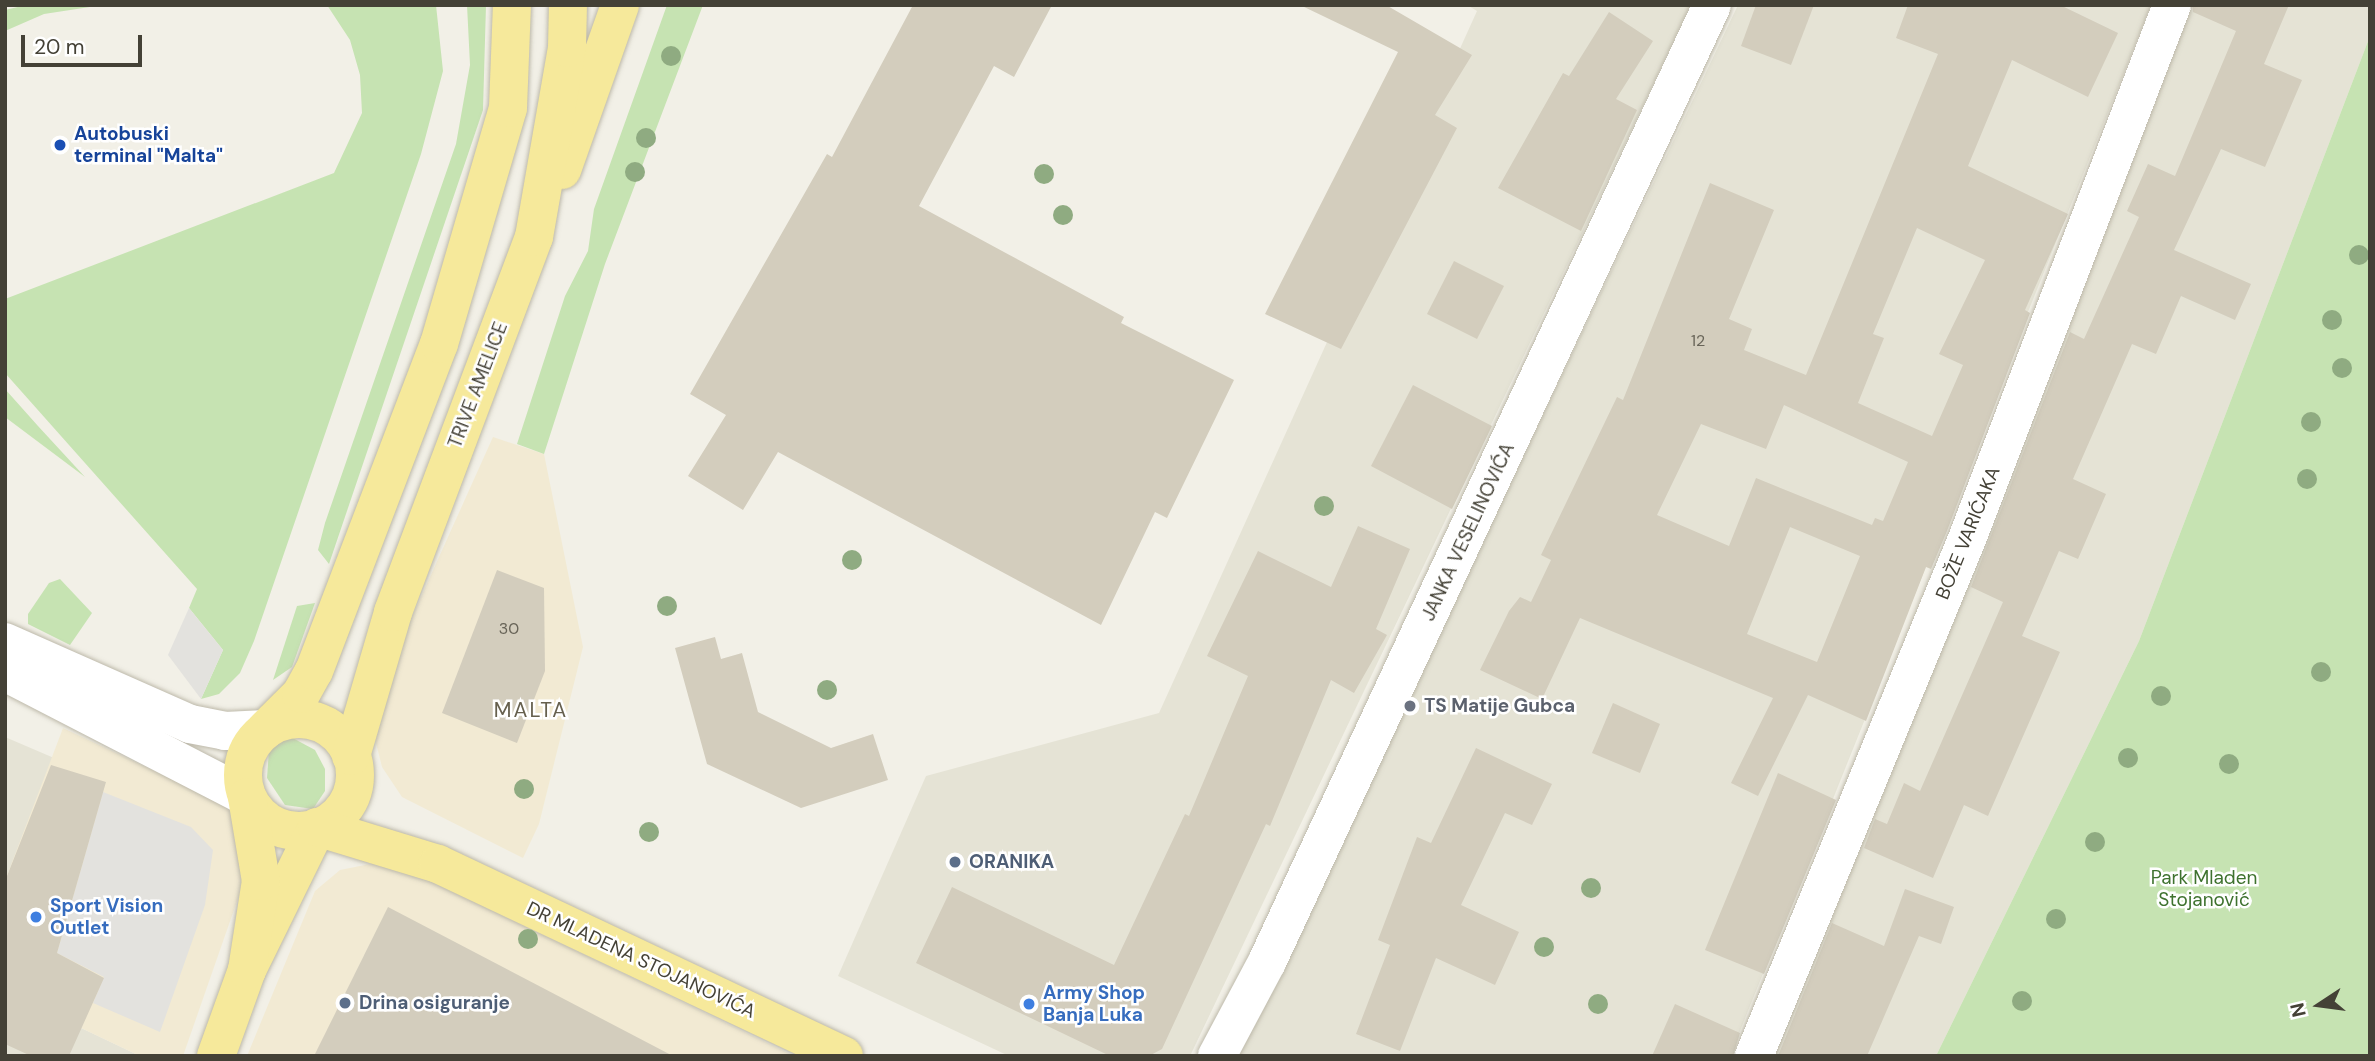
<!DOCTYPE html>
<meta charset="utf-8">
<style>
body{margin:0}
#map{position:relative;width:2375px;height:1061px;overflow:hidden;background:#f2f0e7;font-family:"DM Sans",sans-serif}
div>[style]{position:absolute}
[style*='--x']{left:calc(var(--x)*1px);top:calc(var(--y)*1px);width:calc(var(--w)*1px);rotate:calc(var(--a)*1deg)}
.residential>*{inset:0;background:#e5e3d5}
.commercial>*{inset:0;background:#f2ead3}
.green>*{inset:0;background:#c6e3b2}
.parking>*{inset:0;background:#e3e2de}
.building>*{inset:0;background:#d3cdbd}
.roads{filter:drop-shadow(0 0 2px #bdb9aa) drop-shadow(0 0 2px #bdb9aa)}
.minor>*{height:38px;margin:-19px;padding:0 19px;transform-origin:19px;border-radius:19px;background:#fff}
.major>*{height:38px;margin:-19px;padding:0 19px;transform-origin:19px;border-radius:19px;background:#f6e99b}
.major>.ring{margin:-19px;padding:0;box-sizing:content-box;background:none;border:38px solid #f6e99b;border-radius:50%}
.trees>*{width:20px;height:20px;margin:-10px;border-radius:50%;background:#8fab81}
.dots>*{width:19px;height:19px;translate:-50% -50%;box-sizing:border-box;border:4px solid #fff;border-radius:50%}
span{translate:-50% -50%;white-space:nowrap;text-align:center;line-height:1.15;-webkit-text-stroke:5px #fff;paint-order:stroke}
.number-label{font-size:16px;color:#686458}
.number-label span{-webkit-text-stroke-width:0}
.transit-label{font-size:19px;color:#164399;font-weight:700}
.left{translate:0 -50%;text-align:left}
.street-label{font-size:19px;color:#444136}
.worship-label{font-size:19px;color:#5b616d;font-weight:700}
.service-label{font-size:19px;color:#4e5e75;font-weight:700}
.park-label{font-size:19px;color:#3e722e}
.shop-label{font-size:19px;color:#366cbe;font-weight:700}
.neighbourhood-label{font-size:21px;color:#66604e;letter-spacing:2px}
.frame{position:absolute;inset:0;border:7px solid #444136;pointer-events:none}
.north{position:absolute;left:2284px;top:970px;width:70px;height:70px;-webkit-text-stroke:5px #fff;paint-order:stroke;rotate:257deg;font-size:19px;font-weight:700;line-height:28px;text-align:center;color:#444136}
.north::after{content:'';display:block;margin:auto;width:24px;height:32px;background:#444136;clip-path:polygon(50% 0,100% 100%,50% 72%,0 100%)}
.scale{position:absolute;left:21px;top:35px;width:121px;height:32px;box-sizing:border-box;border:4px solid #444136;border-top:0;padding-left:9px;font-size:21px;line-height:24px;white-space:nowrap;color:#444136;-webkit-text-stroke:5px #fff;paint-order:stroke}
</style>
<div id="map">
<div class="residential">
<i style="clip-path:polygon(1467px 5px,1691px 5px,1190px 1056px,1009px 1056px,838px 976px,926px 776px,1159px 713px,1477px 11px)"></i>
<i style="clip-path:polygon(1738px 5px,2151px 5px,1730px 1056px,1238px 1056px)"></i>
<i style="clip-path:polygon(2191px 5px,2370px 5px,2370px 36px,2139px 641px,1936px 1056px,1774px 1056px)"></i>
<i style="clip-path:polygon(5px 737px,54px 758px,5px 881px)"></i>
<i style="clip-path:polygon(5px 994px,39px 1008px,140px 1056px,5px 1056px)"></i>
</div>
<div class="commercial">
<i style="clip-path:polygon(493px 437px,544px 454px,583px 647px,539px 824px,523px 858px,402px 797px,382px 767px,374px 735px,381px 686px)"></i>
<i style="clip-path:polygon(63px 728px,220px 802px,235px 816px,243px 884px,183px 1056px,140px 1056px,39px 1008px,5px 881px)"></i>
<i style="clip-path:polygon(375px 863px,400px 866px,794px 1056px,247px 1056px,315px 891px,340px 870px)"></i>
</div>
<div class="green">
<i style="clip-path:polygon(26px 5px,103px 5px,44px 14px,5px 31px,5px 10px)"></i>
<i style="clip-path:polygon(327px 5px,436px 5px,443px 71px,421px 154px,254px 641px,240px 673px,219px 694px,201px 699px,223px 650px,189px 608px,197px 589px,5px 373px,5px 299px,334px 173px,362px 113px,360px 75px,350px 40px)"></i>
<i style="clip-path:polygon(467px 5px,486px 5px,483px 110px,329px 564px,318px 550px,325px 523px,456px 144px,470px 65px)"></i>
<i style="clip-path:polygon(667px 5px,703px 5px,605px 264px,544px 454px,517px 444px,565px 296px,588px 251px,594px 209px)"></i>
<i style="clip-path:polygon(2370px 36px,2370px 1056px,1936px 1056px,2139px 641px)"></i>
<i style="clip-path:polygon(5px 389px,38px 426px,85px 477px,5px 417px)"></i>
<i style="clip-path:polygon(60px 579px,92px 613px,70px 645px,28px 624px,28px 614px,49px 583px)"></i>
<i style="clip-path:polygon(315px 603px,292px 667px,273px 680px,297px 606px)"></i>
<i style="clip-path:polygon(289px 736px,315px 750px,325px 769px,325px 791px,313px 809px,285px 805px,267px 778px,269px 750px)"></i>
</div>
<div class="parking">
<i style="clip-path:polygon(189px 608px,223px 650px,201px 699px,168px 655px)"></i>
<i style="clip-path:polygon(103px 792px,191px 827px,213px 850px,205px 905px,160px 1032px,93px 1003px,104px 977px,57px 953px)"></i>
</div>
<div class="building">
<i style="clip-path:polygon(913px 5px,1052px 5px,1014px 77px,994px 66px,919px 206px,1124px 317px,1121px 323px,1234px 380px,1167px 518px,1155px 512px,1101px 625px,778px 452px,743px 510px,688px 476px,726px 415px,690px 394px,827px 154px,832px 157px)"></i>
<i style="clip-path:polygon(1300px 5px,1386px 5px,1472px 55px,1435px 115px,1457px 128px,1341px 349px,1265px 314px,1398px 52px)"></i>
<i style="clip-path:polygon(1756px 5px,1814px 5px,1791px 65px,1741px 46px)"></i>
<i style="clip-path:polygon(evenodd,1908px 5px,2060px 5px,2118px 33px,2088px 97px,2012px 60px,1968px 166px,2068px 214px,2025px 310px,2030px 313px,1947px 531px,1931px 569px,1926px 567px,1866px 721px,1808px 695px,1758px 796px,1731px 783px,1773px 698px,1580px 618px,1542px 699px,1480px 670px,1509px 611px,1520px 597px,1531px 602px,1551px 560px,1541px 555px,1617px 397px,1623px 400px,1710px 183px,1774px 210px,1729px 319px,1752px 329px,1744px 350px,1806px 375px,1938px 54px,1896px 38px,1908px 5px,1917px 228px,1985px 260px,1939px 354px,1963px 365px,1932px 436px,1858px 403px,1884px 338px,1873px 334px,1917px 228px,1908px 5px,1784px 405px,1908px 462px,1883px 521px,1875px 518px,1872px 525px,1756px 478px,1729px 546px,1657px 515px,1701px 424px,1766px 449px,1784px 405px,1908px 5px,1790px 527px,1860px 556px,1817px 662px,1747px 634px,1790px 527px)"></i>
<i style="clip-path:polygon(2193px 5px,2289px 5px,2264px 64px,2302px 80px,2265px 167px,2221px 149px,2174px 250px,2251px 284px,2235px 320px,2181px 296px,2156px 354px,2132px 344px,2073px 479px,2106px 494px,2078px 559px,2059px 551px,2022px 636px,2060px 652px,1988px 816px,1964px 805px,1933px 878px,1864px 848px,1875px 819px,1887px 824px,1904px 783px,1920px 791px,2003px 602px,1971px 587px,2070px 332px,2084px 339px,2139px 217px,2127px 211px,2148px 164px,2175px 176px,2236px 31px,2193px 12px)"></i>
<i style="clip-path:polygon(1609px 12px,1653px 41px,1616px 99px,1637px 110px,1581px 231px,1498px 188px,1563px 73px,1569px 76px)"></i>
<i style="clip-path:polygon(1454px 261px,1504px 286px,1477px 339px,1427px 314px)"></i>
<i style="clip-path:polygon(1413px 385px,1492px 426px,1452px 509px,1371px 466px)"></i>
<i style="clip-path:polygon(1358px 526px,1410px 549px,1376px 629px,1387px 635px,1354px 693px,1331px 680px,1270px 826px,1266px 824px,1162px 1049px,1149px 1056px,1110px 1056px,916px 963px,952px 887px,1114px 965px,1185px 814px,1189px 816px,1248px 676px,1207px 656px,1258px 551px,1331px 587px)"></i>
<i style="clip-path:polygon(497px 570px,544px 588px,545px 671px,517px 743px,442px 713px)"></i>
<i style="clip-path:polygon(715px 637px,721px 659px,742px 653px,758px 712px,831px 748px,873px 734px,888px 780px,801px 808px,707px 764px,675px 648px)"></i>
<i style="clip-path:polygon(1613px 703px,1660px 724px,1640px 773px,1592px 753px)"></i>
<i style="clip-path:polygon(1476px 748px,1552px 784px,1532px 825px,1505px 813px,1461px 905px,1519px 932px,1495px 985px,1436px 958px,1400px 1051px,1356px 1034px,1390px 945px,1378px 940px,1417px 837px,1431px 843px)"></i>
<i style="clip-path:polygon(51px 765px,106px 782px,57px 953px,104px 978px,69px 1056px,31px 1056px,5px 1044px,5px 881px)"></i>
<i style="clip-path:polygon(1778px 773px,1836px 800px,1764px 974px,1705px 950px)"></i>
<i style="clip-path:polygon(1905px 889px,1954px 907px,1941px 944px,1919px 936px,1867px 1056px,1778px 1056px,1832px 923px,1884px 946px)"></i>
<i style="clip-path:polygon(388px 907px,673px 1056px,314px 1056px)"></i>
<i style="clip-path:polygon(1675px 1004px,1740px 1033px,1733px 1056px,1652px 1056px)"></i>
</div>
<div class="roads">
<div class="minor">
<i style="--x:5;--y:642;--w:202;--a:23.9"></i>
<i style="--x:190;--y:724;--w:36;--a:11"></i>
<i style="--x:225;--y:731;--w:41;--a:-2.8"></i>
<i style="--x:5;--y:672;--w:272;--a:27.3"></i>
<i style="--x:1217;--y:1056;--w:106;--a:-62"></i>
<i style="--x:1267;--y:962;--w:1055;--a:-65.06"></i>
<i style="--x:1754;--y:1056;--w:559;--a:-67.61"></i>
<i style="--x:1967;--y:539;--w:572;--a:-69"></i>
</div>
<div class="major">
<i style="--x:562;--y:170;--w:175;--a:-70.6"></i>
<i class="ring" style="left:243px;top:719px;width:74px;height:74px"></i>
<i style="--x:266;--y:729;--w:49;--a:-45"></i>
<i style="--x:301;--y:694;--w:26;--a:-61"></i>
<i style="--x:314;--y:671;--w:350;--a:-69.1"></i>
<i style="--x:439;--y:344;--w:246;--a:-73.7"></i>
<i style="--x:508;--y:108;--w:103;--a:-87.8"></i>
<i style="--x:351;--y:756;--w:150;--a:-73.7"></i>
<i style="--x:393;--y:612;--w:401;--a:-69.4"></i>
<i style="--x:534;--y:237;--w:192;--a:-80.1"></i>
<i style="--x:567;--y:48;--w:43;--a:-88.7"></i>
<i style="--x:247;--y:970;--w:159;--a:-63.9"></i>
<i style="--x:317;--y:827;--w:127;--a:17"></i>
<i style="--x:438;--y:864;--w:449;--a:25.3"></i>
<i style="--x:216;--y:1056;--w:91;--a:-70.2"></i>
<i style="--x:247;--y:970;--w:90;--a:-81.1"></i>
<i style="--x:261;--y:881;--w:85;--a:-99.5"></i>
</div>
</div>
<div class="trees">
<i style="left:671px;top:56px"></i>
<i style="left:646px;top:138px"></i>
<i style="left:635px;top:172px"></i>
<i style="left:1044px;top:174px"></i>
<i style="left:1063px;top:215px"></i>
<i style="left:2359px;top:255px"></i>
<i style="left:2332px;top:320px"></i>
<i style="left:2342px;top:368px"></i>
<i style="left:2311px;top:422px"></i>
<i style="left:2307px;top:479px"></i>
<i style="left:1324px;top:506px"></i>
<i style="left:852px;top:560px"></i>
<i style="left:667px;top:606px"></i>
<i style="left:2321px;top:672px"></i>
<i style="left:827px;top:690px"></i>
<i style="left:2161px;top:696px"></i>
<i style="left:2128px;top:758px"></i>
<i style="left:2229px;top:764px"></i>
<i style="left:524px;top:789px"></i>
<i style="left:649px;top:832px"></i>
<i style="left:2095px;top:842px"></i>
<i style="left:1591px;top:888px"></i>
<i style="left:2056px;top:919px"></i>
<i style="left:528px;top:939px"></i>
<i style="left:1544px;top:947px"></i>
<i style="left:2022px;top:1001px"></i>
<i style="left:1598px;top:1004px"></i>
</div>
<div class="dots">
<i style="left:60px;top:145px;background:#1a4fb4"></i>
<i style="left:1410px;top:706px;background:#6b7280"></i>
<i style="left:955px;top:862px;background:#5c6f8a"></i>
<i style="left:36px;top:917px;background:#3f7fe0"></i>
<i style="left:345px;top:1003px;background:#5c6f8a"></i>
<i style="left:1029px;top:1004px;background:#3f7fe0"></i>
</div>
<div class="number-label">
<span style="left:1698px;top:341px">12</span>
<span style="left:509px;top:629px">30</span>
</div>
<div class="transit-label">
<span class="left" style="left:74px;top:145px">Autobuski<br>terminal "Malta"</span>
</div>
<div class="street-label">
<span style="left:478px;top:385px;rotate:-69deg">TRIVE AMELICE</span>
<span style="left:1468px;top:532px;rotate:-65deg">JANKA VESELINOVIĆA</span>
<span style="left:1968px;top:533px;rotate:-68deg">BOŽE VARIĆAKA</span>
<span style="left:641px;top:960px;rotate:25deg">DR MLADENA STOJANOVIĆA</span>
</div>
<div class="worship-label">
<span class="left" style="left:1424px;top:706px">TS Matije Gubca</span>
</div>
<div class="service-label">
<span class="left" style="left:969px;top:862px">ORANIKA</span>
<span class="left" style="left:359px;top:1003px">Drina osiguranje</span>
</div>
<div class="park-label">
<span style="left:2204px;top:889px">Park Mladen<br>Stojanović</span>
</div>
<div class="shop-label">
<span class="left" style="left:50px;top:917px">Sport Vision<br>Outlet</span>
<span class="left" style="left:1043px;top:1004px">Army Shop<br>Banja Luka</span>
</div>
<div class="neighbourhood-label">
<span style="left:531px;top:710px">MALTA</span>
</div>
<div class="frame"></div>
<div class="north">N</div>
<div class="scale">20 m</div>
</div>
